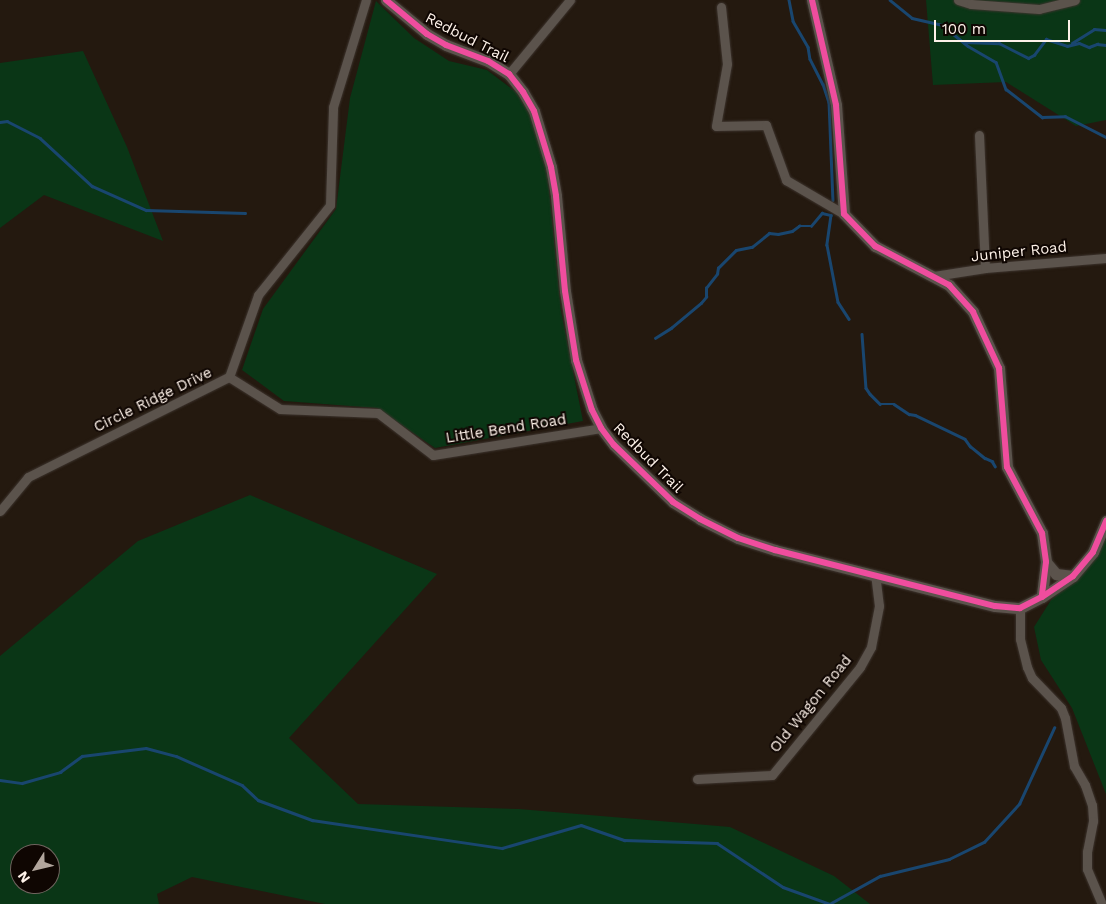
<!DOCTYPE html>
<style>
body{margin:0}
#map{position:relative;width:1106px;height:904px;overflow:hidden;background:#24190f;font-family:"Work Sans",sans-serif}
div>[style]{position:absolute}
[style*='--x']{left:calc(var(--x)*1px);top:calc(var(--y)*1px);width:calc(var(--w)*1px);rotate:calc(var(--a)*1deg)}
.green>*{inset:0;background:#0a3616}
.stream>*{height:2.5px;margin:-1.25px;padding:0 1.25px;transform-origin:1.25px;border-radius:1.25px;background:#19466f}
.roads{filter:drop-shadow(0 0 1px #3d342e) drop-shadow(0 0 1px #3d342e)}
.minor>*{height:9px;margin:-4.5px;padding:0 4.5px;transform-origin:4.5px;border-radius:4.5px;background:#5b534c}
.tertiary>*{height:11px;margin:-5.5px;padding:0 5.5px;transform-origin:5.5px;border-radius:5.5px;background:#5b534c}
.cycleway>*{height:6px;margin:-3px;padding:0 3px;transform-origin:3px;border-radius:3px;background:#ef4d9e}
span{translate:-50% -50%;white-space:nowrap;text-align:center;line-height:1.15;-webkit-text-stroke:4px #0f0602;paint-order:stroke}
.street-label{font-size:15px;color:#fef2e9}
.north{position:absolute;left:10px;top:844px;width:50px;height:50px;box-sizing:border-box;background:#0f0602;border:1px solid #6f645e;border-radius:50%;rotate:234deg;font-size:14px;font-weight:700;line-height:20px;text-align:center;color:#fef2e9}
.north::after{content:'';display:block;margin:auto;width:18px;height:22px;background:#b2a69d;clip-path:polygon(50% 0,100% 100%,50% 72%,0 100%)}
.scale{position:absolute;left:934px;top:20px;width:136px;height:22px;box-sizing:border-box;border:2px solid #fef2e9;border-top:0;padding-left:6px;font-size:15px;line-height:18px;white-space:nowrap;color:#fef2e9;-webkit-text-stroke:4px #0f0602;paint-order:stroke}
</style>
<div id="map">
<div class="green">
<i style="clip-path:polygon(926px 0,1106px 0,1106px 120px,1076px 126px,1006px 82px,933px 85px)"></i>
<i style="clip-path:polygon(376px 1px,414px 38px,449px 61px,487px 70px,516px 92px,531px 116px,547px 169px,561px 311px,583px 421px,435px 448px,377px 408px,284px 401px,242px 370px,263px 309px,336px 209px,350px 98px)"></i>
<i style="clip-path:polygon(83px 51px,127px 147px,163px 241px,44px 195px,0 228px,0 63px)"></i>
<i style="clip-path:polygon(evenodd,250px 495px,437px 574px,289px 738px,358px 804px,519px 809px,730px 827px,834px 876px,870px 904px,325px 904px,192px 877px,157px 894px,159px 904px,0 904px,0 656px,138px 541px,250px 495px,20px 854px,50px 854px,50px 884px,20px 884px,20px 854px)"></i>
<i style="clip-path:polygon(1106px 533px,1106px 794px,1072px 708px,1041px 660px,1034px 627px,1051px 600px,1088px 567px)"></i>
</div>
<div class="stream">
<i style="--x:789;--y:0;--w:21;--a:79"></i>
<i style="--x:793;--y:21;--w:30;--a:60"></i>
<i style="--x:808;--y:47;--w:12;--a:81"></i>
<i style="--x:810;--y:59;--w:28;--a:63"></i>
<i style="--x:823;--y:84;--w:19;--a:72"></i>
<i style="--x:829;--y:102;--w:98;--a:87.7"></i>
<i style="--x:890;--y:0;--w:28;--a:39"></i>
<i style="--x:912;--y:18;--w:31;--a:13"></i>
<i style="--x:942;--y:25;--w:33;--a:39"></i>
<i style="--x:968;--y:46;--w:32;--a:30"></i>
<i style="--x:996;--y:62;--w:29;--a:70"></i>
<i style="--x:1006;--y:89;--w:46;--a:37.9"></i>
<i style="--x:1042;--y:117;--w:23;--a:-2"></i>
<i style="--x:1065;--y:116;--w:46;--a:27.1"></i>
<i style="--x:964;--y:42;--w:35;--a:2"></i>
<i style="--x:999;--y:43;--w:33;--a:27"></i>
<i style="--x:1028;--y:58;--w:7;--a:-27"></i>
<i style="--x:1034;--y:55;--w:20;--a:-53"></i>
<i style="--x:1046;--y:39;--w:22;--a:18"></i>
<i style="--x:1067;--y:46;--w:12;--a:-14"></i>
<i style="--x:1079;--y:43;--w:11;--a:22"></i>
<i style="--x:1089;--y:47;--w:9;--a:-21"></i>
<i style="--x:1097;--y:44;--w:9;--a:6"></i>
<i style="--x:1072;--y:43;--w:26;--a:-32"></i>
<i style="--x:1094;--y:29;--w:12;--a:5"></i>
<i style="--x:0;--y:122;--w:7;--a:-8"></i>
<i style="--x:7;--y:121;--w:37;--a:27"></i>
<i style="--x:40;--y:138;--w:71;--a:42.7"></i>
<i style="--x:92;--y:186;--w:59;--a:24"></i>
<i style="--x:146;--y:210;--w:99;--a:1.7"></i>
<i style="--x:862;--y:334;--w:54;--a:85.8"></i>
<i style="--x:866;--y:388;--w:7;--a:56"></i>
<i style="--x:870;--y:394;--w:14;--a:45"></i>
<i style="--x:880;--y:404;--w:14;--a:0"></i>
<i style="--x:894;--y:404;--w:18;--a:34"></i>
<i style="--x:909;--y:414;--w:6;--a:9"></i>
<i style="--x:915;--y:415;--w:55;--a:25.6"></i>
<i style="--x:965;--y:439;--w:9;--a:54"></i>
<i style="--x:970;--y:446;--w:19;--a:39"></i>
<i style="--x:985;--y:458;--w:8;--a:23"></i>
<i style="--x:992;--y:461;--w:6;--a:59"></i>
<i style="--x:655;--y:338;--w:19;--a:-32"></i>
<i style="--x:671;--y:328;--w:39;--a:-40"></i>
<i style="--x:701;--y:303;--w:8;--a:-50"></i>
<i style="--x:706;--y:297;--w:9;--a:-90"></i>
<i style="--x:706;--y:288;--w:18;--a:-52"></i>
<i style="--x:717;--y:274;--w:6;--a:-81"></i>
<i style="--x:718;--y:268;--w:25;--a:-45"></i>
<i style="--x:736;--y:250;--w:16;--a:-11"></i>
<i style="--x:752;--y:247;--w:22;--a:-39"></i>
<i style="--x:769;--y:233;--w:9;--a:6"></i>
<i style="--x:778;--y:234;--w:14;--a:-12"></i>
<i style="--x:792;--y:231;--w:9;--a:-36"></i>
<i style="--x:799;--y:226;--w:12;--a:0"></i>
<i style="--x:811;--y:226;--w:17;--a:-50"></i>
<i style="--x:822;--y:213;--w:9;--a:13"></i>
<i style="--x:831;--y:215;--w:30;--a:98"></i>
<i style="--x:827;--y:245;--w:58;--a:79.1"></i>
<i style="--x:838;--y:302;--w:20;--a:57"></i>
<i style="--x:0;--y:780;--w:22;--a:8"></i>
<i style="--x:22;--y:783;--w:40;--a:-16"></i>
<i style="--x:60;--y:772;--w:27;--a:-36"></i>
<i style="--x:82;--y:756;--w:64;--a:-7.1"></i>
<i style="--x:146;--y:748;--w:31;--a:15"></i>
<i style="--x:176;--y:756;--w:72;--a:23.7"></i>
<i style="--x:242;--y:785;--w:22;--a:43"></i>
<i style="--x:258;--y:800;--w:58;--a:20.3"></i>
<i style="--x:312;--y:820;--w:192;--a:8.4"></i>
<i style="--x:502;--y:848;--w:82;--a:-16.2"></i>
<i style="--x:581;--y:825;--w:46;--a:19.2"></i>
<i style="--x:624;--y:840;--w:93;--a:1.8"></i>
<i style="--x:717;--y:843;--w:79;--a:33.7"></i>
<i style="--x:783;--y:887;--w:50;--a:19.9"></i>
<i style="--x:831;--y:903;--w:56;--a:-28.9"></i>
<i style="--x:880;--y:876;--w:71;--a:-13.8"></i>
<i style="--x:949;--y:859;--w:39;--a:-26"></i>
<i style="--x:984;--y:842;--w:52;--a:-47.4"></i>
<i style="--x:1019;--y:804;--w:84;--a:-65.3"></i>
</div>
<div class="roads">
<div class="minor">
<i style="--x:958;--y:0;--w:14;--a:17"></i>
<i style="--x:971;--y:4;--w:68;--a:4.2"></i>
<i style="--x:1039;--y:9;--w:37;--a:-14"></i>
<i style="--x:721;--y:7;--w:57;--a:84"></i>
<i style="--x:727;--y:64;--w:63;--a:100.1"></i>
<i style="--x:716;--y:126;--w:50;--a:-1.1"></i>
<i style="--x:766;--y:125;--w:59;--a:70"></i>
<i style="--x:786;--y:180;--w:67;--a:30.4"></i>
<i style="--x:509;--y:74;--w:96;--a:-50.5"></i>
<i style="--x:979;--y:135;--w:133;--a:87.4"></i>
<i style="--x:934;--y:276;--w:52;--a:-8.9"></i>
<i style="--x:985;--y:268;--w:121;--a:-4.7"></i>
<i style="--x:229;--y:377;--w:60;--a:32.1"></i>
<i style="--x:280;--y:409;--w:98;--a:2.3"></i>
<i style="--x:378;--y:413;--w:69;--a:37.4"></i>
<i style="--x:433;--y:455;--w:170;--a:-9.1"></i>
<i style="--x:0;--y:511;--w:44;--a:-50.5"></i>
<i style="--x:28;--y:477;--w:225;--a:-26.5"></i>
<i style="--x:229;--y:377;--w:87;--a:-70.5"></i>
<i style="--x:258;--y:295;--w:115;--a:-51.3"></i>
<i style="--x:330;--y:205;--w:98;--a:-88.2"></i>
<i style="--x:333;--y:107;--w:112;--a:-72.9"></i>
<i style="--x:1020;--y:608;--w:31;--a:90"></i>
<i style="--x:1020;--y:639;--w:29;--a:76"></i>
<i style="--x:1027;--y:667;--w:12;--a:66"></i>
<i style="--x:1032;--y:678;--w:42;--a:46"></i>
<i style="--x:1061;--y:708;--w:11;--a:68"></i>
<i style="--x:1065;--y:718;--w:49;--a:79.4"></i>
<i style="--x:1074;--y:766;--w:22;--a:60"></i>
<i style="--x:1085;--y:785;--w:21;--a:71"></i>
<i style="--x:1092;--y:805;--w:16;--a:86"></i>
<i style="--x:1093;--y:821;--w:32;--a:101"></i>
<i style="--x:1087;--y:852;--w:17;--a:90"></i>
<i style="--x:1087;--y:869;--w:38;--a:67"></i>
<i style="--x:697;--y:779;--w:75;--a:-3.1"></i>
<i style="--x:772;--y:775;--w:139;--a:-50.8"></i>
<i style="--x:860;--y:667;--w:23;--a:-61"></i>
<i style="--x:871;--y:647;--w:42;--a:-79"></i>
<i style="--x:879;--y:606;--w:31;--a:-97"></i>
</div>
<div class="tertiary">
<i style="--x:386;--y:0;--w:53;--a:39.7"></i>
<i style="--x:427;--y:34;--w:22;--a:30"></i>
<i style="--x:446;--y:45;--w:45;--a:20.9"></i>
<i style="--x:488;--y:61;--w:25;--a:32"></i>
<i style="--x:509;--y:74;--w:23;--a:52"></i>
<i style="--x:523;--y:92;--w:22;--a:60"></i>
<i style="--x:534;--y:111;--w:59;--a:73.1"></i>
<i style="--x:551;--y:167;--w:29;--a:80"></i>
<i style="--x:556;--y:196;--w:95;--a:84.6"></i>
<i style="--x:565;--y:291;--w:70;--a:80.9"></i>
<i style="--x:576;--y:360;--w:52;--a:72.3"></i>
<i style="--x:592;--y:410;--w:20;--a:63"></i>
<i style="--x:601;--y:428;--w:21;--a:53"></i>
<i style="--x:614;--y:445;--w:82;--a:44"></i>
<i style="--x:673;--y:502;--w:32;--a:32"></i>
<i style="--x:700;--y:519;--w:42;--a:26.6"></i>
<i style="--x:738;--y:538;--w:39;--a:18"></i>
<i style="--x:775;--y:550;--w:227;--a:14.3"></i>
<i style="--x:995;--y:606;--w:25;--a:5"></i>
<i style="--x:1020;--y:608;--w:25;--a:-27"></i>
<i style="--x:1042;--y:597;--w:37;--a:-34"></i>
<i style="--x:1073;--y:576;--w:31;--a:-50"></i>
<i style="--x:1093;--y:552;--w:34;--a:-67"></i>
<i style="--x:812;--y:0;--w:108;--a:77.1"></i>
<i style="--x:836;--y:105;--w:109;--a:85.8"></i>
<i style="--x:844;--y:214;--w:45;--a:45.9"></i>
<i style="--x:875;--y:246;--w:84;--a:27.8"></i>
<i style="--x:949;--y:285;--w:36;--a:48"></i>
<i style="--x:973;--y:312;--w:62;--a:65.1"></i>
<i style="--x:999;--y:368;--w:99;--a:85.4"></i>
<i style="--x:1007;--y:467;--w:75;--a:62.1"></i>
<i style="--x:1042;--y:533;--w:29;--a:82"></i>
<i style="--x:1046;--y:562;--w:35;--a:97"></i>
<i style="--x:1046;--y:562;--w:16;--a:50"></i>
<i style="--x:1056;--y:574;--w:17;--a:7"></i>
</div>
</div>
<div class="cycleway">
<i style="--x:386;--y:0;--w:53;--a:39.7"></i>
<i style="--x:427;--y:34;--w:22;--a:30"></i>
<i style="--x:446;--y:45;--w:45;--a:20.9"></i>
<i style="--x:488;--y:61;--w:25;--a:32"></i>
<i style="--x:509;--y:74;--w:23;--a:52"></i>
<i style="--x:523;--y:92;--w:22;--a:60"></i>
<i style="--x:534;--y:111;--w:59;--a:73.1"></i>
<i style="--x:551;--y:167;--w:29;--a:80"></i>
<i style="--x:556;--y:196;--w:95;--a:84.6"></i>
<i style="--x:565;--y:291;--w:70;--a:80.9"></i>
<i style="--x:576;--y:360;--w:52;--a:72.3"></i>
<i style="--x:592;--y:410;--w:20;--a:63"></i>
<i style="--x:601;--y:428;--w:21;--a:53"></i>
<i style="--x:614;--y:445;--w:82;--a:44"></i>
<i style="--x:673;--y:502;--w:32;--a:32"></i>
<i style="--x:700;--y:519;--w:42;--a:26.6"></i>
<i style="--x:738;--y:538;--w:39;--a:18"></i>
<i style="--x:775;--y:550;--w:227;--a:14.3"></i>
<i style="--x:995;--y:606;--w:25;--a:5"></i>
<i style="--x:1020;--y:608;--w:25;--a:-27"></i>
<i style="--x:1042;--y:597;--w:37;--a:-34"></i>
<i style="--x:1073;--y:576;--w:31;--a:-50"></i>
<i style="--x:1093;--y:552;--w:34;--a:-67"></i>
<i style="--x:812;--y:0;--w:108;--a:77.1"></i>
<i style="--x:836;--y:105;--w:109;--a:85.8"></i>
<i style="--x:844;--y:214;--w:45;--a:45.9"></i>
<i style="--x:875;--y:246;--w:84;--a:27.8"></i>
<i style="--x:949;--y:285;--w:36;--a:48"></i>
<i style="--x:973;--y:312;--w:62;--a:65.1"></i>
<i style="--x:999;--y:368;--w:99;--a:85.4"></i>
<i style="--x:1007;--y:467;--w:75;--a:62.1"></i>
<i style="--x:1042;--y:533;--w:29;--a:82"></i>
<i style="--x:1046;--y:562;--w:35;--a:97"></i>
</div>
<div class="street-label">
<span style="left:467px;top:38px;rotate:27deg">Redbud Trail</span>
<span style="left:1019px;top:252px;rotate:-6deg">Juniper Road</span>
<span style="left:153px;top:400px;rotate:-26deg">Circle Ridge Drive</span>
<span style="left:506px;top:429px;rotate:-9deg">Little Bend Road</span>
<span style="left:648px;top:458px;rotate:45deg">Redbud Trail</span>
<span style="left:811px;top:704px;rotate:-51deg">Old Wagon Road</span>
</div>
<div class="north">N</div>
<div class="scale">100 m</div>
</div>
